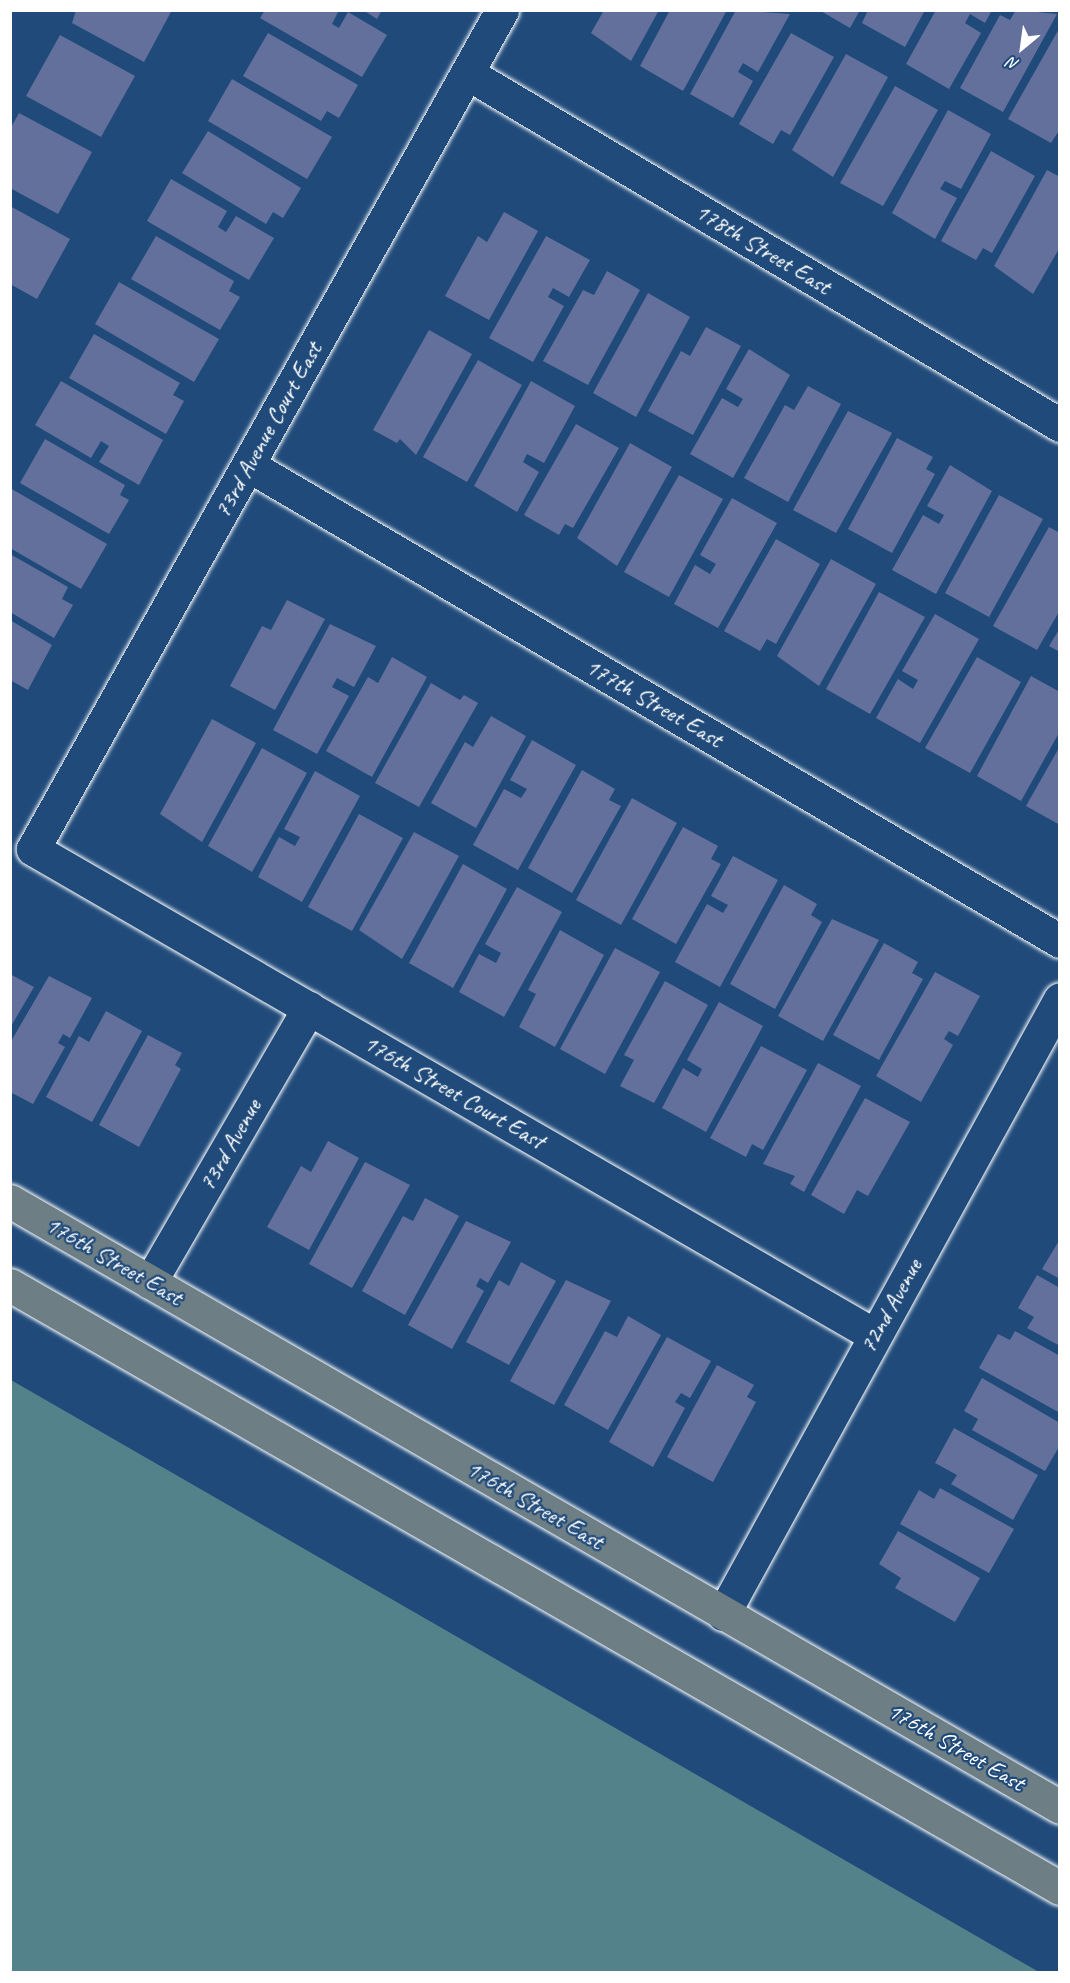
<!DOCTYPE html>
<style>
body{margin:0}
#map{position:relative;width:1070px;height:1983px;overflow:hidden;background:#1f4a7a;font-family:Caveat,sans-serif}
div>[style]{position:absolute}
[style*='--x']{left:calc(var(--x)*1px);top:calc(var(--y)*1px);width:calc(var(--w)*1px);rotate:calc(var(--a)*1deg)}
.green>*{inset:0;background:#54828b}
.building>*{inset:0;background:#64709c}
.roads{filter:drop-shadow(0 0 2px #fff) drop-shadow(0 0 2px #fff)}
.minor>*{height:33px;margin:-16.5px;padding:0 16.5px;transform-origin:16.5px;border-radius:16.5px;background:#1f4a7a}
.major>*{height:33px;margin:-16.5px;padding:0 16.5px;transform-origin:16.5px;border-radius:16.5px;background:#6d7e84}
span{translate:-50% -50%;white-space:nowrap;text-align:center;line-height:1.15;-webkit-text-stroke:4.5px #1f4a7a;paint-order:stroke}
.street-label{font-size:24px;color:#fff}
.frame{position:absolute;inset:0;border:12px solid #fff;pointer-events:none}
.north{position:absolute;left:992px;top:18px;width:60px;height:60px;-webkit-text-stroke:4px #1f4a7a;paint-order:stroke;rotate:209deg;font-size:16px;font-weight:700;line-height:24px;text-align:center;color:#fff}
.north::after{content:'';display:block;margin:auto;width:21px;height:27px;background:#fff;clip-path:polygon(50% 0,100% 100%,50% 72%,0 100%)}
</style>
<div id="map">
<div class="green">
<i style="clip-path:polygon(10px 1380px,11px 1380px,1039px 1972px,11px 1972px)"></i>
</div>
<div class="building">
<i style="clip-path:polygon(76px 10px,172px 10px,144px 62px,72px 23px)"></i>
<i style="clip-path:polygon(265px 10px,339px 10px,332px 24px,339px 28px,348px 12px,387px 35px,362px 77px,260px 18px)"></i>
<i style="clip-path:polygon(363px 10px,382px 10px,377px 19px)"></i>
<i style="clip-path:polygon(604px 10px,659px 10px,631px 61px,591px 33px)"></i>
<i style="clip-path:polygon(670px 10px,727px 10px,683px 91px,640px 66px)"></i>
<i style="clip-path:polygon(736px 10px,790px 14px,758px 72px,743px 63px,738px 72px,753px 81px,733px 118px,690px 94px)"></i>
<i style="clip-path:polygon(819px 10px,860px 10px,850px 28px)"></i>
<i style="clip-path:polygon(868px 10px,925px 10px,905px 47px,862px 23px)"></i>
<i style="clip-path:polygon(936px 10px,992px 10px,985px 23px,970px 14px,965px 23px,981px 33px,949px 89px,906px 64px)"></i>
<i style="clip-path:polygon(1016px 10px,1057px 14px,1003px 112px,960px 88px,1000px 15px,1010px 20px)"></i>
<i style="clip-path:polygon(1060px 27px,1060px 129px,1051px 143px,1008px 119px)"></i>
<i style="clip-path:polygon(268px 33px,358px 85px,339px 118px,327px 111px,321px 121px,243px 76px)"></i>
<i style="clip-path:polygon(791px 33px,834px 57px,790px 135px,781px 130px,773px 144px,739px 124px)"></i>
<i style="clip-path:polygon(60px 35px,135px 76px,101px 137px,26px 96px)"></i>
<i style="clip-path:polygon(846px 54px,888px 77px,833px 177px,792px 150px)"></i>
<i style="clip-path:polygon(232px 79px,332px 137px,307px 179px,208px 121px)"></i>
<i style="clip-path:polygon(895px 86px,938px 110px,883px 206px,840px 183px)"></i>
<i style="clip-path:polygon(948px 110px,991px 134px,961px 189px,945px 181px,940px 189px,957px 198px,935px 239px,892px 213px)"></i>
<i style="clip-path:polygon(19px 113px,92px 152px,58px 214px,10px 188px,10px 129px)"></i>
<i style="clip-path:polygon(208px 131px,301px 188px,283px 218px,273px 212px,266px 224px,182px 173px)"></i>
<i style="clip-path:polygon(991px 151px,1035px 176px,992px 253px,983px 248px,976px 260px,941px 241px)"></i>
<i style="clip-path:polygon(1047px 170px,1060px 177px,1060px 247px,1033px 294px,994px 266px)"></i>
<i style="clip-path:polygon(171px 179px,227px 211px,218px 227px,226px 232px,236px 216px,274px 238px,249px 280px,147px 221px)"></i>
<i style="clip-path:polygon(10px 206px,70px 239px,37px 299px,10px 284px)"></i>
<i style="clip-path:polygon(504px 212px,538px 231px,489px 320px,445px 296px,478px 236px,487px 242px)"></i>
<i style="clip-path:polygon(156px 236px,234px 281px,229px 291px,240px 297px,220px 330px,131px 279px)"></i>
<i style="clip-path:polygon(546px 236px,590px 260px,569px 297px,553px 288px,548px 297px,564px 306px,533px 362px,489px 338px)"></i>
<i style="clip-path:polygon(607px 271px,640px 290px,588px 385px,543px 361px,583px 290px,594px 295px)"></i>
<i style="clip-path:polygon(119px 282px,219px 339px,194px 382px,95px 324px)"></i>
<i style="clip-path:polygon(648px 293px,690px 317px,636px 417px,593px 393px)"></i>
<i style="clip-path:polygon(706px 327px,741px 346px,693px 435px,648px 411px,681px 351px,690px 356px)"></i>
<i style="clip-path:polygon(429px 330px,472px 354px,416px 455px,400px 439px,397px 443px,373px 430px)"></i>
<i style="clip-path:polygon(94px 334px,180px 383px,173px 395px,184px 401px,166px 434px,69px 378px)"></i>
<i style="clip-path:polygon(749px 349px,790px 375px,733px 478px,690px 454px,722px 398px,738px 407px,743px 399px,726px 389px)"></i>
<i style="clip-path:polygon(478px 360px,522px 385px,467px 482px,423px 457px)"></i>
<i style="clip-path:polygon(61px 381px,163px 440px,139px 485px,99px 462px,109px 446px,101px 441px,91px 458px,35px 425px)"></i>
<i style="clip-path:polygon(531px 381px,575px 406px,544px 463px,527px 454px,523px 462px,539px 472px,517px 512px,474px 486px)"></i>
<i style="clip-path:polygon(808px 386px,841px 404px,788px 502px,744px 478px,785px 405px,794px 410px)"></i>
<i style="clip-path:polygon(848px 411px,892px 433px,836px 533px,793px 510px)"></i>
<i style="clip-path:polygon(576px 424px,619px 448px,573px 528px,565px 524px,559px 535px,524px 515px)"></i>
<i style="clip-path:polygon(897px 438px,933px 457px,926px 469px,935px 474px,892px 553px,848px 529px)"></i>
<i style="clip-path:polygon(45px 439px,125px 485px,120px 495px,129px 500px,109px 534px,20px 483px)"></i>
<i style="clip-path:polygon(630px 443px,672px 467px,617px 566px,577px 538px)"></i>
<i style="clip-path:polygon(950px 465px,992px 491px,936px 594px,892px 570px,923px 515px,939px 524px,944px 515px,927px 506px)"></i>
<i style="clip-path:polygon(679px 475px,723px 499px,669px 597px,624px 572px)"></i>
<i style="clip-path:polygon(10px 488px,107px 544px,81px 589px,10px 548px)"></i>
<i style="clip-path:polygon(999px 495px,1043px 519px,989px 617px,945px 593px)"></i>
<i style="clip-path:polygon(732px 498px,777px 523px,718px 628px,674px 604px,695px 565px,710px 574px,716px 564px,700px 555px)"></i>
<i style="clip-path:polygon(1049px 527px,1060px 533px,1060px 610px,1037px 650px,993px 626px)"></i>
<i style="clip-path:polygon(776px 539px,820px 564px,776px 644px,767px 639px,760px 651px,724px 631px)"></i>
<i style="clip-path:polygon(10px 554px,68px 587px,62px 599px,73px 605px,54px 638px,10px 612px)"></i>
<i style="clip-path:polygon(831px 559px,876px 584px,819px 686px,777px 656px)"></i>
<i style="clip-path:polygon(879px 592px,925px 617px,870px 714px,826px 689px)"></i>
<i style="clip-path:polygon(287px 600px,325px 619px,275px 710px,230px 686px,262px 626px,271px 630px)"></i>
<i style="clip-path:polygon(935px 614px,979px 639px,920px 743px,876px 718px,898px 679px,913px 689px,918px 680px,902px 671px)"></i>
<i style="clip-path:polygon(10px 620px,52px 645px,28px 690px,10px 680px)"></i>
<i style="clip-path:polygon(330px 624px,376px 646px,354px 687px,337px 678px,332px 687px,349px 696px,317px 754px,273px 730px)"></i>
<i style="clip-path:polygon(1060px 628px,1060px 652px,1049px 646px)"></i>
<i style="clip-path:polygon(392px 657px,427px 677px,372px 777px,326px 751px,368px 677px,378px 683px)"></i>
<i style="clip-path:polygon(977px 657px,1021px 682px,970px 773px,925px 748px)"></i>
<i style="clip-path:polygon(1031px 676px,1060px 692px,1060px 731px,1021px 801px,977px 776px)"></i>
<i style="clip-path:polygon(431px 683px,460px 700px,464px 695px,478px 703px,419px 807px,375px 783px)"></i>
<i style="clip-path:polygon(491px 716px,526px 736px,476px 828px,431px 803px,465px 742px,473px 747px)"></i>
<i style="clip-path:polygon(212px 719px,256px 743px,202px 842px,160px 814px)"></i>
<i style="clip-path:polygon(532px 740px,576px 765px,518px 870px,473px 845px,504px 789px,521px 798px,527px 789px,510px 780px)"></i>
<i style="clip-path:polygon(1060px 746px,1060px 825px,1026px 806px)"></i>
<i style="clip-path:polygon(262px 748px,307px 773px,252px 872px,208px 846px)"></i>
<i style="clip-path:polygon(582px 770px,615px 789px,609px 800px,621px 806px,572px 893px,528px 868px)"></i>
<i style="clip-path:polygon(315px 771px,360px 796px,302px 902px,258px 877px,279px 837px,295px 846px,300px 837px,284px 829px)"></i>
<i style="clip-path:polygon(632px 798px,677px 823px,621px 925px,576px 900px)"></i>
<i style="clip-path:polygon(359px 814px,403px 838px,352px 931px,308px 907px)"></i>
<i style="clip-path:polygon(683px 827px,718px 846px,711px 859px,721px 864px,676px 944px,632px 919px)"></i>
<i style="clip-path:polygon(414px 832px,459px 856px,402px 959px,359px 930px)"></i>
<i style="clip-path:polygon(733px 856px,778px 880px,720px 987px,675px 962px,707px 904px,723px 913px,728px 905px,711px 896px)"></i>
<i style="clip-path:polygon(463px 864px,507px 889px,453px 988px,409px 963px)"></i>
<i style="clip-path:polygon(784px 885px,817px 904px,811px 915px,822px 922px,775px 1009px,730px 984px)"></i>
<i style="clip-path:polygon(517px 887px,562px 912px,504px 1017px,459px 992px,479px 954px,496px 963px,501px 953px,485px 944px)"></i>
<i style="clip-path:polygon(832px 919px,879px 940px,823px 1041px,778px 1016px)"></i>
<i style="clip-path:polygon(560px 930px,604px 955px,555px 1047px,519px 1027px,536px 994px,528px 990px)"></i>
<i style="clip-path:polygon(884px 943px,918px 962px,912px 973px,923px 979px,879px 1060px,833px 1035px)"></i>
<i style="clip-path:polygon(615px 948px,660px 972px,605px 1074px,560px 1049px)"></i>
<i style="clip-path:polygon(935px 972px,980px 996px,958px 1036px,949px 1031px,944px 1039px,953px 1045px,921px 1102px,876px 1076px)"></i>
<i style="clip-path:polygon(10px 974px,34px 987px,10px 1028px)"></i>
<i style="clip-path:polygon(49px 976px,92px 998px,70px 1038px,63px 1034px,58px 1043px,65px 1047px,33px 1104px,10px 1092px,10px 1043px)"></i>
<i style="clip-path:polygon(665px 981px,708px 1005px,654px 1103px,620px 1086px,634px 1060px,624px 1055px)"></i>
<i style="clip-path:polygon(719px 1002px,763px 1026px,706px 1132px,662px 1108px,683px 1068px,698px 1077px,702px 1069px,687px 1060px)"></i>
<i style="clip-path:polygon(106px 1011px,142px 1031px,92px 1122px,46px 1097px,79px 1036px,89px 1042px)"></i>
<i style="clip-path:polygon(148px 1035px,182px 1053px,175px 1065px,181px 1069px,139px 1147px,99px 1125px)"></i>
<i style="clip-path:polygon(761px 1046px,807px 1070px,763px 1150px,752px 1144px,746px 1157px,710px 1138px)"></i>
<i style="clip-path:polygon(818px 1063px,861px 1086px,804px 1192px,790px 1184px,795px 1176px,763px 1164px)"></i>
<i style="clip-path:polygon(865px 1098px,910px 1122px,868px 1196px,857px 1190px,844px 1214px,811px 1195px)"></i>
<i style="clip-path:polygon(328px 1141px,359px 1158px,309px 1250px,267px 1227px,301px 1166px,311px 1172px)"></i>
<i style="clip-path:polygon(365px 1162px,410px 1185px,352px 1288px,309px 1264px)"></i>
<i style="clip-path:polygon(425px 1198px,459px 1216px,405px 1315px,362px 1291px,403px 1216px,413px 1221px)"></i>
<i style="clip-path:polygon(466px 1221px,511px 1242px,488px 1283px,480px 1278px,476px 1286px,484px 1291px,452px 1349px,408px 1325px)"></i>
<i style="clip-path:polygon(1060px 1239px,1060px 1279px,1042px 1269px)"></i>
<i style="clip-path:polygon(521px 1262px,556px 1281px,509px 1365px,466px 1342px,499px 1280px,509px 1286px)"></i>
<i style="clip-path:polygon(1037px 1275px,1060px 1288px,1060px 1346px,1027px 1328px,1034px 1317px,1018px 1308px)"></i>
<i style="clip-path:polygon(566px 1280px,611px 1301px,554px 1405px,510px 1381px)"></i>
<i style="clip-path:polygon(628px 1316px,661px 1335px,608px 1430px,564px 1405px,605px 1331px,617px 1337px)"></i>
<i style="clip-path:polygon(1015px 1331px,1060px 1356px,1060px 1413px,979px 1368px,998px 1334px,1010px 1340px)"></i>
<i style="clip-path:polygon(667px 1337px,711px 1361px,690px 1398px,681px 1393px,675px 1402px,685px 1408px,653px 1467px,609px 1442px)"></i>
<i style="clip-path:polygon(717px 1365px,754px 1385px,747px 1397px,756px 1402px,713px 1482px,667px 1457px)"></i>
<i style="clip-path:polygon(982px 1378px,1060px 1423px,1060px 1445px,1045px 1471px,972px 1430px,978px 1419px,964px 1411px)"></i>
<i style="clip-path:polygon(954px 1428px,1038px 1475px,1013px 1520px,951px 1484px,957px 1475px,935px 1463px)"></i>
<i style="clip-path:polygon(940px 1488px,1014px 1529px,989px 1573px,900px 1524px,919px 1490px,934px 1499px)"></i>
<i style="clip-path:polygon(898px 1531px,980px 1578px,955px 1622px,895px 1588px,901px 1578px,879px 1564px)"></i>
</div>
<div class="roads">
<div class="minor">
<i style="--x:467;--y:73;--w:690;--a:30.69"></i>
<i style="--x:248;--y:465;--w:941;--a:30.38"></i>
<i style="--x:33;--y:849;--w:971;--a:30.02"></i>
<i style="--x:33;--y:849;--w:961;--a:-60.79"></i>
<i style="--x:150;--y:1282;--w:317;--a:-59.9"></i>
<i style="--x:723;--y:1614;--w:701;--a:-61.28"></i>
</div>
<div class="major">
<i style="--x:10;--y:1201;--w:1212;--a:29.99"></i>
<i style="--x:10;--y:1285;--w:1211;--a:29.87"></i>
</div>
</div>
<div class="street-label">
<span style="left:763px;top:249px;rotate:31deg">178th Street East</span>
<span style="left:268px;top:430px;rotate:-61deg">73rd Avenue Court East</span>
<span style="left:654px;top:703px;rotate:30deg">177th Street East</span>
<span style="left:454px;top:1092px;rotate:30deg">176th Street Court East</span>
<span style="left:230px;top:1145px;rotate:-60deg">73rd Avenue</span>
<span style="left:114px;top:1261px;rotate:30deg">176th Street East</span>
<span style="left:891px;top:1306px;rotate:-61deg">72nd Avenue</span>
<span style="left:535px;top:1505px;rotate:30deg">176th Street East</span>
<span style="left:956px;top:1747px;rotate:30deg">176th Street East</span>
</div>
<div class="frame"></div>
<div class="north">N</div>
</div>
